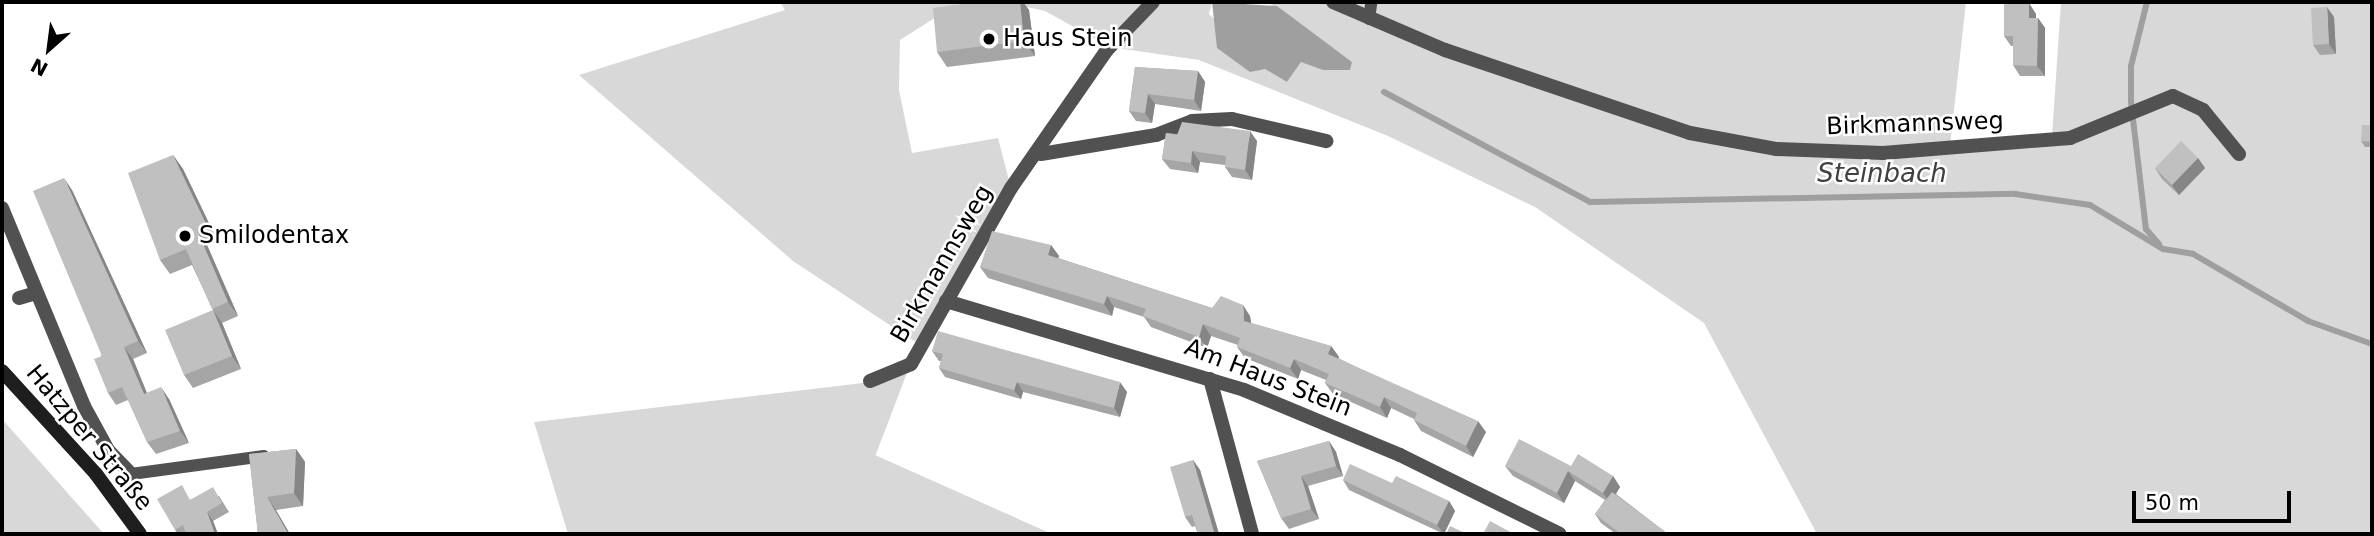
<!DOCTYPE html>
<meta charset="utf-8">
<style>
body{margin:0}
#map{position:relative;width:2374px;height:536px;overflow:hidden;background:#fff;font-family:"DejaVu Sans",sans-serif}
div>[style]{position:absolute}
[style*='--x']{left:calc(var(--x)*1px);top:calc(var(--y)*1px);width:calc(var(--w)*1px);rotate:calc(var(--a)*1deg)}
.green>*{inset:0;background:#d8d8d8}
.water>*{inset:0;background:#9f9f9f}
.stream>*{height:6px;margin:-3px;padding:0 3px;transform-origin:3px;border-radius:3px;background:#9f9f9f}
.lane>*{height:12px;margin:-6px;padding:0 6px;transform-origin:6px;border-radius:6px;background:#515151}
.street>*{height:14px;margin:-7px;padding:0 7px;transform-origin:7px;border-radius:7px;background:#515151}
.secondary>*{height:14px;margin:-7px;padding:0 7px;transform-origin:7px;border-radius:7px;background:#1e1e1e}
.wall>*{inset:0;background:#a5a5a5}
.shaded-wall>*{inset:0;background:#868686}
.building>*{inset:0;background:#c0c0c0}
.dots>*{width:19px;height:19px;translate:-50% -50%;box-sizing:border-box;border:4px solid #fff;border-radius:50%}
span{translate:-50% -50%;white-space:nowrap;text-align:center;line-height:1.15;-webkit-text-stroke:5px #fff;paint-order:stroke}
.poi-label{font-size:24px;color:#000}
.left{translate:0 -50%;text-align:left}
.street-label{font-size:24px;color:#000}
.water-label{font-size:26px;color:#404040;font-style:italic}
.frame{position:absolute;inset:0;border:4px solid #000;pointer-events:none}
.north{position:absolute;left:14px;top:14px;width:70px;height:70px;-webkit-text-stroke:5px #fff;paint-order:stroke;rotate:208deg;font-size:19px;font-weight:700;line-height:28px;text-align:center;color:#000}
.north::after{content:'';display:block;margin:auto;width:24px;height:32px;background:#000;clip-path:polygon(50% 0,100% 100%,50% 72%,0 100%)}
.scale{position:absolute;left:2132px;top:491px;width:159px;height:32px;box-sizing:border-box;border:4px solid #000;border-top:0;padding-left:9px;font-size:21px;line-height:24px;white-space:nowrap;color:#000;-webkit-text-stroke:5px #fff;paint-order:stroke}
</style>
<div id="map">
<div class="green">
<i style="clip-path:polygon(780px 2px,960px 2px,900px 40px,899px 90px,912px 153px,998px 138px,1011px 188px,920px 345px,793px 261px,579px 75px,785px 10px)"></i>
<i style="clip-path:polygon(1004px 2px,1212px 2px,1209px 14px,1265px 69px,1287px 82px,1301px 62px,1352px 62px,1268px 2px,1966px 2px,1950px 146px,1884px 152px,1691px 135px,1884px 153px,2051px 138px,2204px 94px,2052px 136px,2061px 2px,2372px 2px,2372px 534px,1817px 534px,1704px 323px,1535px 207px,1388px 136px,1199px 60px,1110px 47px,1045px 11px)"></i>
<i style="clip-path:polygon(910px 365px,868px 475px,875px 455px,1052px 534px,568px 534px,534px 422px,871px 382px)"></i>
<i style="clip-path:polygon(2px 419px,104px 534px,2px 534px)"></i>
</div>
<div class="water">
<i style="clip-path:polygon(1212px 2px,1277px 6px,1352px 62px,1350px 70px,1323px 70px,1301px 62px,1287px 82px,1265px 69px,1250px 72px,1217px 48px)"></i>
</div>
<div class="stream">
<i style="--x:2147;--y:2;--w:66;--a:104"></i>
<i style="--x:2131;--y:66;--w:36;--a:90"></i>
<i style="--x:2131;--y:102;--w:128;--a:83.3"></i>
<i style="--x:2146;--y:229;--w:20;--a:49"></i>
<i style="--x:1384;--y:92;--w:234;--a:28.1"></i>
<i style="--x:1590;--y:202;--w:425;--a:-1.1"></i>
<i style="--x:2015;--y:194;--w:76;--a:8.3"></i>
<i style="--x:2090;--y:205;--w:85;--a:31.1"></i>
<i style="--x:2163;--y:249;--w:30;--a:9"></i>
<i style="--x:2193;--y:254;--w:133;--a:30.2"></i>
<i style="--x:2308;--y:321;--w:68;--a:19.8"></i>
</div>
<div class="lane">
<i style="--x:1369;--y:19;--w:15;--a:-82"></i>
<i style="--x:131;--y:474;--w:134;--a:-7.7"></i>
</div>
<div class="street">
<i style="--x:1333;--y:2;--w:122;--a:23.2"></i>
<i style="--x:1445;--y:50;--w:259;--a:18.7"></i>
<i style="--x:1690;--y:133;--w:87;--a:10.5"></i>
<i style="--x:1776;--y:149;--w:107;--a:2.1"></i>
<i style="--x:1883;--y:153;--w:188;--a:-4.6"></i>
<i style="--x:2070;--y:138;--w:111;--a:-22.2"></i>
<i style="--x:2173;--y:96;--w:33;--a:25"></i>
<i style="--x:2203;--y:110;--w:57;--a:50.7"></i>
<i style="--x:1041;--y:154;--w:117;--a:-9.4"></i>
<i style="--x:1156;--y:135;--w:39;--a:-21"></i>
<i style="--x:1192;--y:121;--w:40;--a:-2.9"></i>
<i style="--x:1232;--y:119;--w:97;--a:13.2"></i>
<i style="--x:2;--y:208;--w:214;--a:67.5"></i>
<i style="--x:84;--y:406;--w:50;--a:61.4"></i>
<i style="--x:108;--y:450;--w:33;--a:46"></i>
<i style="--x:19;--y:298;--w:18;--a:-16"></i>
<i style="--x:946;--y:301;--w:311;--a:16.6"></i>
<i style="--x:1244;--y:390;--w:169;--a:22.6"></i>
<i style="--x:1400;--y:455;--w:178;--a:26.3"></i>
<i style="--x:1210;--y:379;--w:161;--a:74.8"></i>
<i style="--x:870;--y:381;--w:44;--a:-22.5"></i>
<i style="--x:911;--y:364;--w:202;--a:-60.4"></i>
<i style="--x:1011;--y:188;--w:168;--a:-55.2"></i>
<i style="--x:1107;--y:50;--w:66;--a:-46.2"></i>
</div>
<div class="secondary">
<i style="--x:2;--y:371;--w:139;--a:47.6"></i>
<i style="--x:96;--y:474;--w:74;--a:53.7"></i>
</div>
<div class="wall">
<i style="clip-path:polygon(974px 2px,1023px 2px,1029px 10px,1035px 56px,947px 67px,937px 52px)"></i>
<i style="clip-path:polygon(2036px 14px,2036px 18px,2038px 18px,2045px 28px,2045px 76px,2020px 76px,2013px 65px,2013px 46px,2011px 46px,2004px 36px)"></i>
<i style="clip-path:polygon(2334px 17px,2336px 54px,2320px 55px,2313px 45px)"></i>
<i style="clip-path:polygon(1135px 67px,1198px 71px,1205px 82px,1201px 111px,1155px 104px,1152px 123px,1136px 121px,1129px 111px)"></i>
<i style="clip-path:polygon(2372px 125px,2372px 147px,2365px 147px,2361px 141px)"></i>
<i style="clip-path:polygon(1166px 133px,1257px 141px,1252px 180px,1232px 177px,1225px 167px,1225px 165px,1200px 162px,1198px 173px,1170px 169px,1162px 159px)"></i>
<i style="clip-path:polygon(173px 155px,183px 169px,217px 240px,207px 245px,238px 316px,222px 323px,241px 369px,193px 388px,184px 375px,213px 310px,192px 265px,170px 274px,160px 260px)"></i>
<i style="clip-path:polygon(2198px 158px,2205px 168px,2179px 195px,2162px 179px,2155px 168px)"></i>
<i style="clip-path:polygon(72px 190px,147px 353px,133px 359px,147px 393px,169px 399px,189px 443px,156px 454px,147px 442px,128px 400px,116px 405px,108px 393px)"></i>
<i style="clip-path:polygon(1051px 245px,1059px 256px,1058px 258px,1212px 308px,1250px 316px,1251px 323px,1331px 346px,1339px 357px,1338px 358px,1486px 432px,1473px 457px,1421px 431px,1414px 420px,1414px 419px,1391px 408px,1387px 418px,1333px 394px,1325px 383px,1326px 380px,1301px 370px,1298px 379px,1245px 358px,1237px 347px,1238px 345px,1211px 336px,1207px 348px,1151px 327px,1144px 317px,1114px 307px,1112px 316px,988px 278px,980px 267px)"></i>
<i style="clip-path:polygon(932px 351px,1127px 392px,1120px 417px,1023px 392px,1021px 399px,945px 377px,939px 368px,941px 361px,939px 361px)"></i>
<i style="clip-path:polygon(1329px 441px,1336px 452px,1343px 476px,1308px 486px,1319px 519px,1289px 529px,1281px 518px,1257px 461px)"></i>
<i style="clip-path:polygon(296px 449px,305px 462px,303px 506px,276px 510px,258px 534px,249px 454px)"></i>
<i style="clip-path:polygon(1193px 460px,1200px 470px,1219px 534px,1198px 534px,1195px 526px,1192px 527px,1185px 517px)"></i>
<i style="clip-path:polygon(1505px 466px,1571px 466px,1613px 476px,1620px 487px,1616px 494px,1668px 534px,1616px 534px,1601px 523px,1595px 514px,1605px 500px,1575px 481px,1564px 503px,1513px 476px)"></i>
<i style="clip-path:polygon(1343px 480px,1392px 483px,1449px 501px,1455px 511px,1444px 534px,1349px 490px)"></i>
<i style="clip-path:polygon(219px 496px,229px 512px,213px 521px,218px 534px,178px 534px,175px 530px,191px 499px)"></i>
</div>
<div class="shaded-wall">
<i style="clip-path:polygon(1020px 2px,1023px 2px,1029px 10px,1035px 56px,1024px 41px)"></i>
<i style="clip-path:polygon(2029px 3px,2036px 14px,2036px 28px,2029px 18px)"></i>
<i style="clip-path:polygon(2327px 7px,2334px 17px,2336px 54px,2329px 44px)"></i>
<i style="clip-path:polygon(2038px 18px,2045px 28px,2045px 76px,2037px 66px)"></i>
<i style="clip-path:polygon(1198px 71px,1205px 82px,1201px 111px,1194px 100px)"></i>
<i style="clip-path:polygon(1148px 94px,1155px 104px,1152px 123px,1145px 113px)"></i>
<i style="clip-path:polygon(1250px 131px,1257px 141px,1252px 180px,1245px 170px)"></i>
<i style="clip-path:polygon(1192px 151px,1200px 162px,1198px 173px,1191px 163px)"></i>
<i style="clip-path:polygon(173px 155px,183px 169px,217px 240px,207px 226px)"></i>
<i style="clip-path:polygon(2198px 158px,2205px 168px,2179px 195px,2172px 185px)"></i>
<i style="clip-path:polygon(64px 178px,72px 190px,147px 353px,138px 341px)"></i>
<i style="clip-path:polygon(197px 230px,207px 245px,238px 316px,228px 302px)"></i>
<i style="clip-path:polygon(1051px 245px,1059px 256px,1055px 266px,1048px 255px)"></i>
<i style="clip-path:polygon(1107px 296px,1114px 307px,1112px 316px,1104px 304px)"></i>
<i style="clip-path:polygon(1243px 305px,1250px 316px,1252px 332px,1244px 321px)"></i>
<i style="clip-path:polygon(213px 310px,222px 323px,241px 369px,232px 356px)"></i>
<i style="clip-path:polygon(1203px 324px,1211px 336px,1207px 348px,1199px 337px)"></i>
<i style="clip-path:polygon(1331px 346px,1339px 357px,1336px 365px,1328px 354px)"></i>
<i style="clip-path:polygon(124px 347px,133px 359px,152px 406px,144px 394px)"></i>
<i style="clip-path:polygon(1294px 359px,1301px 370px,1298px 379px,1290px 368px)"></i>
<i style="clip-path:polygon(1017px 382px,1023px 392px,1021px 399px,1014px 390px)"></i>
<i style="clip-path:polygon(1120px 382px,1127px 392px,1120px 417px,1114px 408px)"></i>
<i style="clip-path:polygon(161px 387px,169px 399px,189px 443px,180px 431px)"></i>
<i style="clip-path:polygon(1384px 397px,1391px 408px,1387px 418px,1380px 407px)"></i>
<i style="clip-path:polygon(1478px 421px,1486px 432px,1473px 457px,1466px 446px)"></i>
<i style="clip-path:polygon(1329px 441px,1336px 452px,1343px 476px,1336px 466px)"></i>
<i style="clip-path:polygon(296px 449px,305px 462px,303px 506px,294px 493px)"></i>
<i style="clip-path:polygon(1193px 460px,1200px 470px,1219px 534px,1216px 534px,1214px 532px)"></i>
<i style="clip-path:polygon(1568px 471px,1575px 481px,1564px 503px,1557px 493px)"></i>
<i style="clip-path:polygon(1301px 476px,1308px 486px,1319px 519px,1311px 509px)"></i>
<i style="clip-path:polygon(1613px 476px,1620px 487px,1610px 503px,1603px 493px)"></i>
<i style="clip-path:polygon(267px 497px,276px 510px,290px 534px,288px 534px)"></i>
<i style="clip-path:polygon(1449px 501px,1455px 511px,1444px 534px,1437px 525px)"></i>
<i style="clip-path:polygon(207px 512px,213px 521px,218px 534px,215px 534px)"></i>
</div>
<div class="building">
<i style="clip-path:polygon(974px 2px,1020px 2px,1024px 41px,937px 52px,933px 8px)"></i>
<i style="clip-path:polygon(2004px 3px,2029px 3px,2029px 18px,2038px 18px,2037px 66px,2013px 65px,2013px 36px,2004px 36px)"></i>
<i style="clip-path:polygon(2327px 7px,2329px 44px,2313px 45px,2311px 8px)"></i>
<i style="clip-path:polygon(1135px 67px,1198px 71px,1194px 100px,1148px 94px,1145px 113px,1129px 111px)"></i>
<i style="clip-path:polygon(1182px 122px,1250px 131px,1245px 170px,1225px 167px,1226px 156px,1192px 151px,1191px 163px,1162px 159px,1166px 133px,1177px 135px)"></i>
<i style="clip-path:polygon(2362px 125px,2372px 125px,2372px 142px,2361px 141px)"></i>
<i style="clip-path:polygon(2181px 141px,2198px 158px,2172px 185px,2155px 168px)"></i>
<i style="clip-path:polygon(173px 155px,207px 226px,197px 230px,228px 302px,212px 309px,186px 249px,160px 260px,128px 173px)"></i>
<i style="clip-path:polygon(64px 178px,138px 341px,124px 347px,144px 394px,161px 387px,180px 431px,147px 442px,122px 387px,108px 393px,94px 359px,102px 356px,33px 191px)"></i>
<i style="clip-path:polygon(992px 231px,1051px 245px,1048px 255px,1212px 308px,1221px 296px,1243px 305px,1244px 321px,1331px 346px,1328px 354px,1478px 421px,1466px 446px,1414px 420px,1417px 413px,1384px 397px,1380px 407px,1325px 383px,1329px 374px,1294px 359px,1290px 368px,1237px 347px,1240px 338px,1203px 324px,1199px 337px,1143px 316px,1146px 309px,1107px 296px,1104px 304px,980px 267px)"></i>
<i style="clip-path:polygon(213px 310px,232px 356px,184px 375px,165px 330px)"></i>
<i style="clip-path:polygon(938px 331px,1120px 382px,1114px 408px,1017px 382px,1014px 390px,939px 368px,943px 354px,932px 351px)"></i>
<i style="clip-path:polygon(1519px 439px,1571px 466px,1578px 454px,1613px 476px,1603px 493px,1568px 471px,1557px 493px,1505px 466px)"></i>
<i style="clip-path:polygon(1329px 441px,1336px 466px,1301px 476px,1311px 509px,1281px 518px,1257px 461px)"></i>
<i style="clip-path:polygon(296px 449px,294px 493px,267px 497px,288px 534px,258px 534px,249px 454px)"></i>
<i style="clip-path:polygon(1193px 460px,1214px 532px,1207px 534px,1198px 534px,1192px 515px,1185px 517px,1170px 467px)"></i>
<i style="clip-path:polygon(1350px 464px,1392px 483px,1396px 476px,1449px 501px,1437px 525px,1343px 480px)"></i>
<i style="clip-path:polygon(182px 485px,190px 500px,213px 487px,222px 503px,207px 512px,215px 534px,186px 534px,183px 525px,175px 530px,157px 499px)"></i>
<i style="clip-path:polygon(1612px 492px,1668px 534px,1621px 534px,1595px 514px)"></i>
<i style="clip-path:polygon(1490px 521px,1514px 534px,1483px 534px)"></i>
<i style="clip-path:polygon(1450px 526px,1467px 534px,1446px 534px)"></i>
</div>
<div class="dots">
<i style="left:989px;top:39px;background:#000"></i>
<i style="left:185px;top:236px;background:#000"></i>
</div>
<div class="poi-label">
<span class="left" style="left:1003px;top:39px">Haus Stein</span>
<span class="left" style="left:199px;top:236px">Smilodentax</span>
</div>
<div class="street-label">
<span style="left:1915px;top:124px;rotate:-2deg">Birkmannsweg</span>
<span style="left:942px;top:264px;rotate:-60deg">Birkmannsweg</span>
<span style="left:1268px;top:378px;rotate:21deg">Am Haus Stein</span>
<span style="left:89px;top:438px;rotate:50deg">Hatzper Straße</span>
</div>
<div class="water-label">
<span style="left:1882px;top:174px">Steinbach</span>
</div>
<div class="frame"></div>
<div class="north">N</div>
<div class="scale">50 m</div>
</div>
